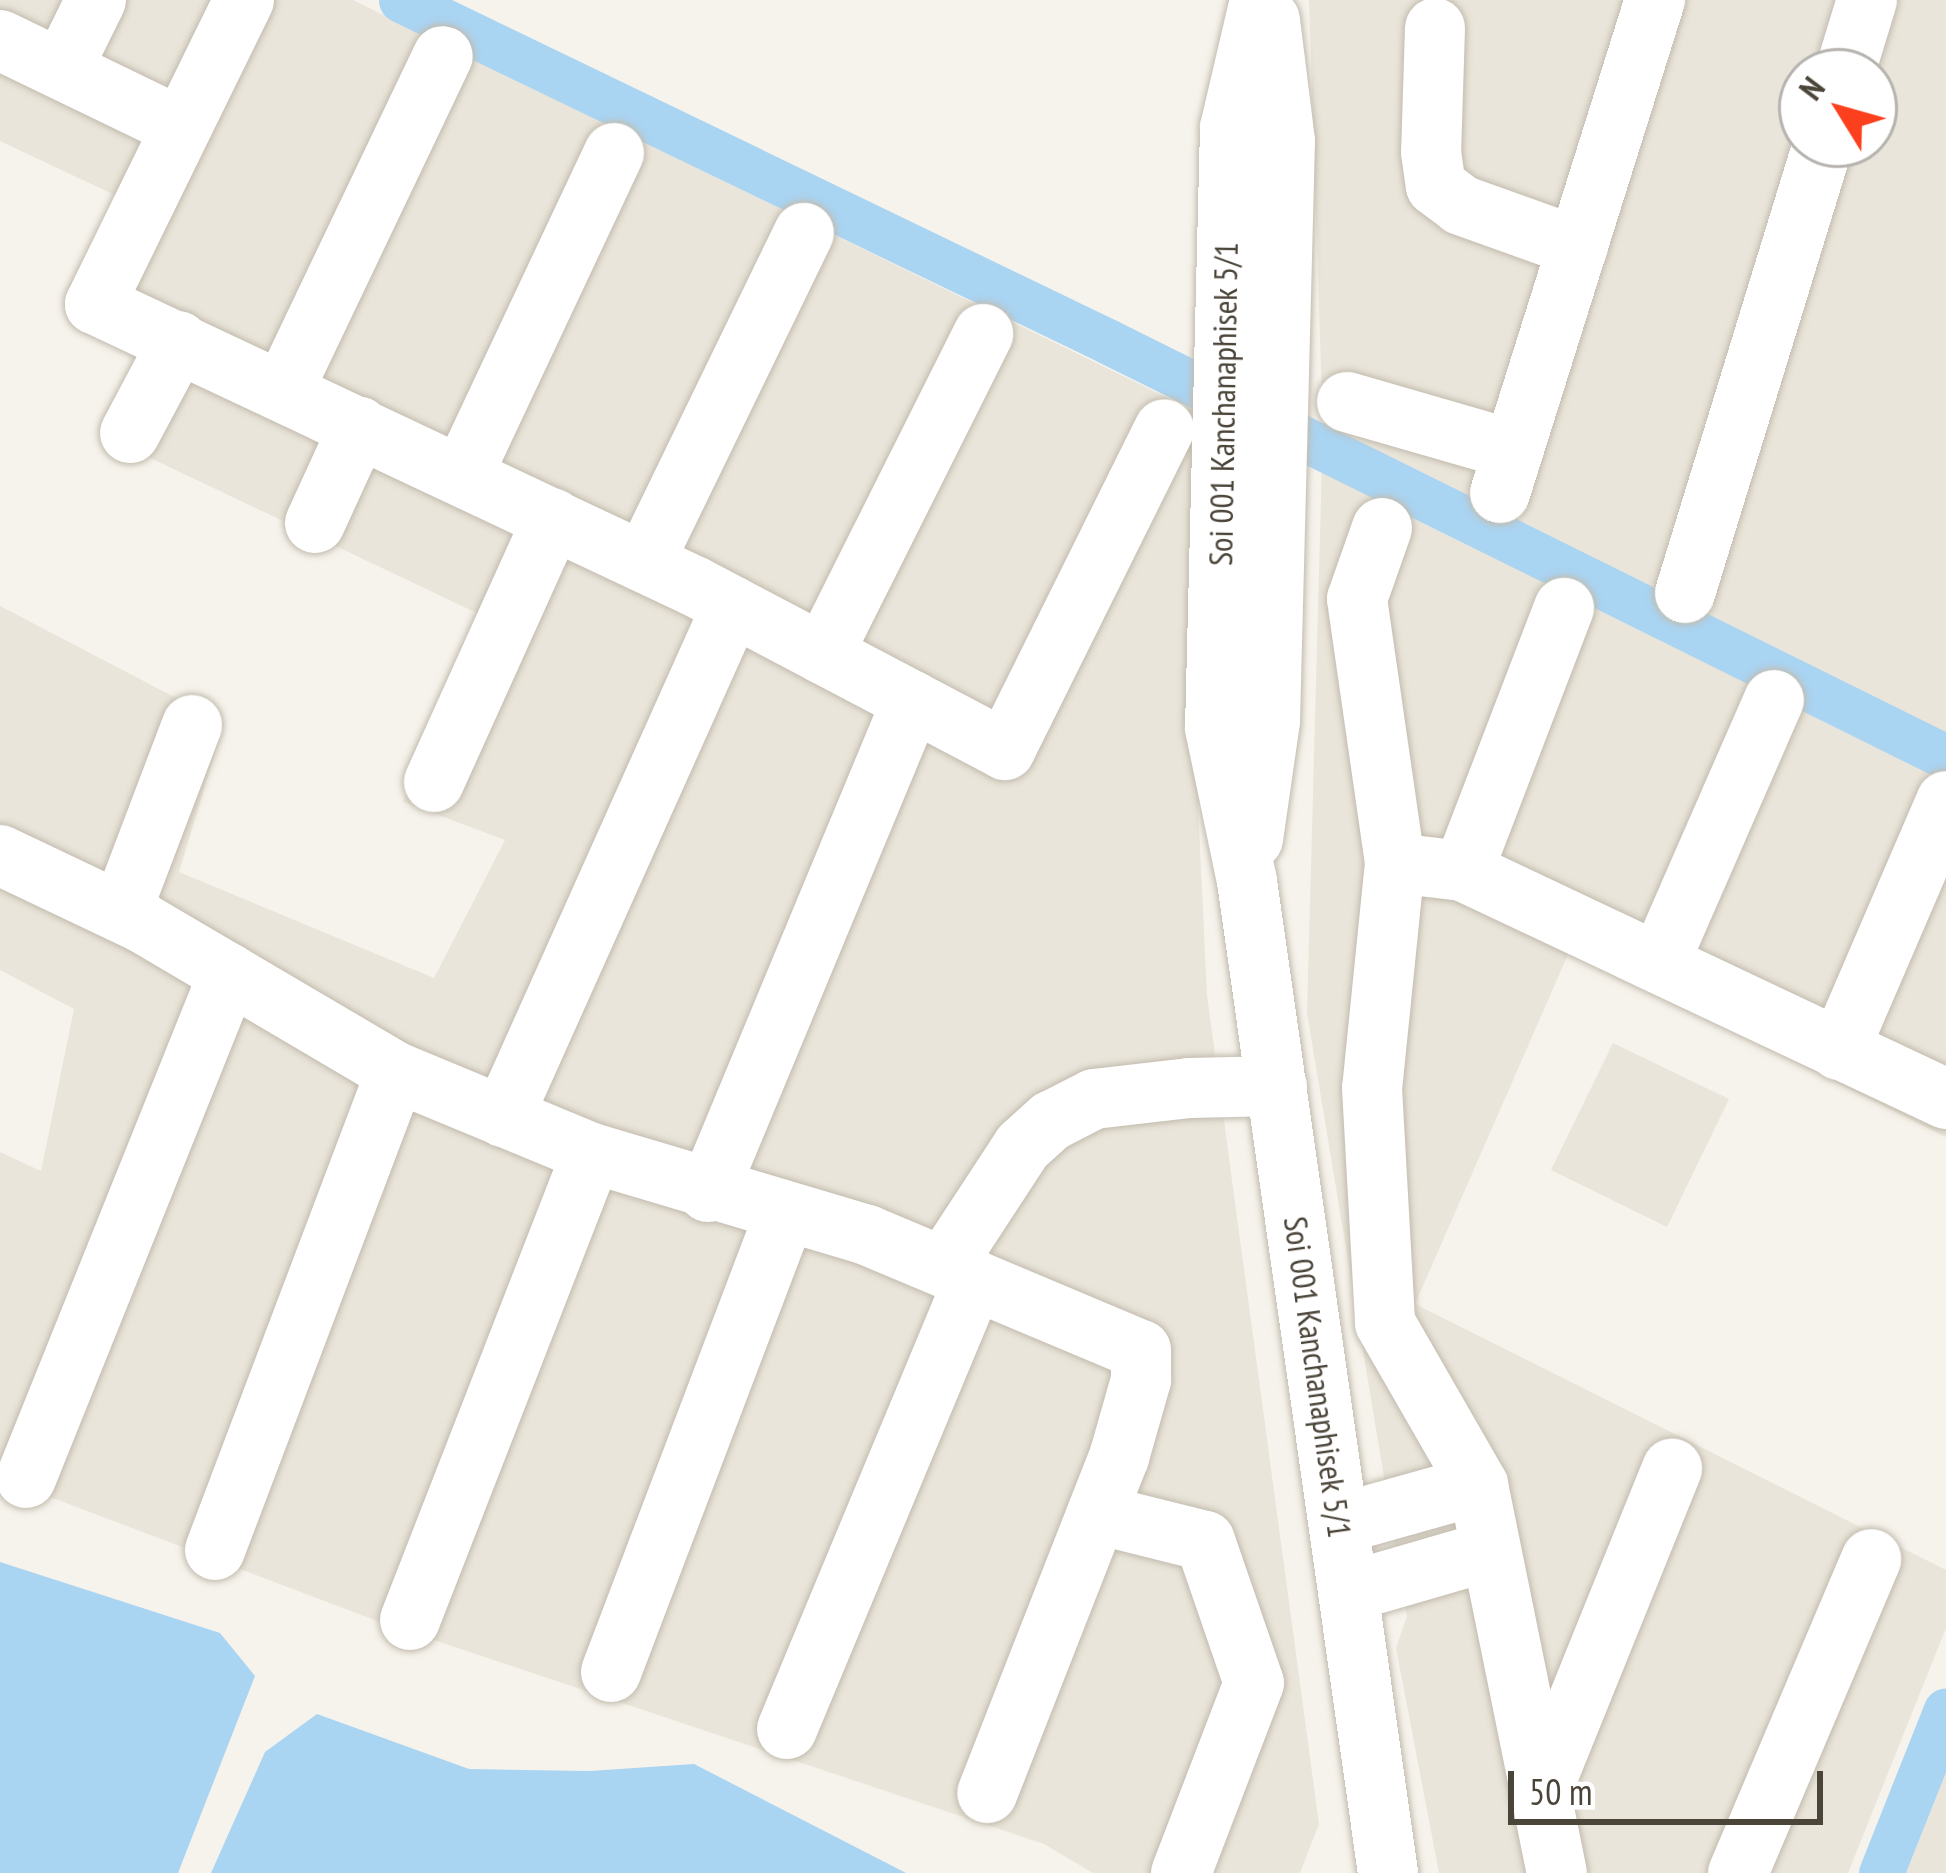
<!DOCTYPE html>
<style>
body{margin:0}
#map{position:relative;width:1946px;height:1873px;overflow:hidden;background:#f6f3ec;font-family:"PT Sans Narrow",sans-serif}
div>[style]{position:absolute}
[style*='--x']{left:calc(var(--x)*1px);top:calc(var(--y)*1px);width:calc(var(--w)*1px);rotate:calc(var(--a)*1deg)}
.residential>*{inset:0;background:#eae5da}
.water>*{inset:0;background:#a9d4f2}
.canal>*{height:45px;margin:-22.5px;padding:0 22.5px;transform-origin:22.5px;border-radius:22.5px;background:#a9d4f2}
.roads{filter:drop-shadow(0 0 3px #c2bbae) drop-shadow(0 0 3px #c2bbae)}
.minor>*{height:60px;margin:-30px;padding:0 30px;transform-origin:30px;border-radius:30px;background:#fff}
span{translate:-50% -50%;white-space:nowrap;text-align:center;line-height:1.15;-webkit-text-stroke:9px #fff;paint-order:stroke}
.street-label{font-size:33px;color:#4b4439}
.north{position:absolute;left:1778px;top:48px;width:120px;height:120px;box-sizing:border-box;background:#fff;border:3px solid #b7b4b0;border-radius:50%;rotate:307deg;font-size:33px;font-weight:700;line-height:48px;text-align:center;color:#4b4439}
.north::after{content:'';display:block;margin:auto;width:42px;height:54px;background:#fc3f1d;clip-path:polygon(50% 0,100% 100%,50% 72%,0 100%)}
.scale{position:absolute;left:1508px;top:1771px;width:315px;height:54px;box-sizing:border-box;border:6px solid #4b4439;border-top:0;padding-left:15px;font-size:36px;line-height:42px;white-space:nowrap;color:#4b4439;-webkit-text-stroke:9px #fff;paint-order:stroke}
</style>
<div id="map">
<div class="residential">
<i style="clip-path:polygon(0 0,353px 0,1250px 438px,1198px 806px,1207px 995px,1319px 1824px,1300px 1873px,1093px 1873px,1044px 1844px,380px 1622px,0 1478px,0 1152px,41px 1171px,74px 1009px,0 970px,0 606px,224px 723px,179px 872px,434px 978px,505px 840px,403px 802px,481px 615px,102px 435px,149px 349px,74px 307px,125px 200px,0 141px)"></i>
<i style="clip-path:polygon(evenodd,1309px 0,1946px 0,1946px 739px,1323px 430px,1309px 0,1802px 72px,1874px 72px,1874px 144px,1802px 144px,1802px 72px)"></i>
<i style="clip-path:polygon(1322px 461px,1946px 770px,1946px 1137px,1570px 950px,1415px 1304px,1946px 1570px,1946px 1628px,1848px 1873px,1439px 1873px,1396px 1648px,1407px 1616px,1307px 1013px)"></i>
<i style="clip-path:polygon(1613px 1043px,1729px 1099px,1667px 1227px,1551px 1170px)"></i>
<i style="clip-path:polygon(1946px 1741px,1946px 1873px,1891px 1873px)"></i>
</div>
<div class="water">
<i style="clip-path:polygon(0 1562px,220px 1633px,255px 1676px,178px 1873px,0 1873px)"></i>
<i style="clip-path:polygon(317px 1714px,469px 1769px,590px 1771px,694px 1764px,906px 1873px,211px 1873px,265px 1752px)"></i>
</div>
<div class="canal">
<i style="--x:401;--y:0;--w:786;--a:25.78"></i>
<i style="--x:1109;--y:342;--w:934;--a:26.37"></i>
<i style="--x:1881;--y:1873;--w:175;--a:-68.3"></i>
</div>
<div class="roads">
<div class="minor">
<i style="--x:244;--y:0;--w:339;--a:116.1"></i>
<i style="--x:95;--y:304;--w:664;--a:25.21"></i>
<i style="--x:696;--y:587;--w:349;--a:27.8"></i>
<i style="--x:1005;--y:750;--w:358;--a:-63.6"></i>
<i style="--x:1260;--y:0;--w:131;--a:103.2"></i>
<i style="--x:1230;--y:128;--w:600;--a:91.43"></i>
<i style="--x:1215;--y:728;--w:156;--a:78.2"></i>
<i style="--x:1247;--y:881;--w:1002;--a:81.91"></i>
<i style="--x:1435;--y:28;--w:124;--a:91.8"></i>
<i style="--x:1431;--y:152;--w:34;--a:82"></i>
<i style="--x:1436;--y:186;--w:31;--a:37"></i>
<i style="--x:1461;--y:205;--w:124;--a:19.7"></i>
<i style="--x:0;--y:40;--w:200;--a:25.8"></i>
<i style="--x:62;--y:69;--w:77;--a:-63.8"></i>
<i style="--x:1845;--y:72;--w:75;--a:-73"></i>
<i style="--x:283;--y:391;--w:371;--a:-64.5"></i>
<i style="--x:1347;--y:402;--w:173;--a:16.1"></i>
<i style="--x:130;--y:433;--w:104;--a:-62"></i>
<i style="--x:462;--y:476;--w:357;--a:-64.8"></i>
<i style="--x:1500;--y:493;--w:517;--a:-72.55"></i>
<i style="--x:315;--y:523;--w:106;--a:-65.4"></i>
<i style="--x:1382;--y:528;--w:75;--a:109.4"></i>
<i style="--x:1357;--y:599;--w:267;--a:81.8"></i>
<i style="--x:1395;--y:863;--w:226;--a:95.8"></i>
<i style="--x:1372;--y:1088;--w:235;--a:86.8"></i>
<i style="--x:1385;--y:1323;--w:187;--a:60.1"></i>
<i style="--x:1478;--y:1485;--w:396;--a:78.5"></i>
<i style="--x:644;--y:562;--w:366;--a:-64.1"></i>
<i style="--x:1685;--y:593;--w:470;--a:-72.9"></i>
<i style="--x:823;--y:654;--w:358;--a:-63.4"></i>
<i style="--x:434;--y:782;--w:289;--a:-65.7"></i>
<i style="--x:1253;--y:839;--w:119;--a:-81.8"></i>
<i style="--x:1270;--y:721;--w:580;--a:-88.52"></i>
<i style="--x:1285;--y:141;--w:122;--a:-97.1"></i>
<i style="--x:0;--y:855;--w:156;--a:25.4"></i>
<i style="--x:141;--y:922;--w:296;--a:30.5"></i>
<i style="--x:396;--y:1072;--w:212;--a:22.5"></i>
<i style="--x:592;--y:1153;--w:287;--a:16.6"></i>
<i style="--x:867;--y:1235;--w:297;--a:22.8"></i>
<i style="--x:1141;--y:1350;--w:30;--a:90"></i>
<i style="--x:1141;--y:1380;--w:80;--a:105.9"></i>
<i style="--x:1119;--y:1457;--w:361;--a:111.4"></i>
<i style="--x:1395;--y:863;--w:68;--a:6.7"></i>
<i style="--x:1463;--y:871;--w:534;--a:25.27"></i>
<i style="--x:1463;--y:871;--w:282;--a:-69"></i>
<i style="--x:121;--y:912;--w:200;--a:-69.2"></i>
<i style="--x:1659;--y:963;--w:287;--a:-66.4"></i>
<i style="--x:1839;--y:1050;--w:271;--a:-66.7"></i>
<i style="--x:503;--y:1117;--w:560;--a:-65.86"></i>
<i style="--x:708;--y:1192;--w:532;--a:-67.44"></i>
<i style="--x:945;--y:1265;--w:142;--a:-56.8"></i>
<i style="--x:1023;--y:1146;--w:38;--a:-42"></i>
<i style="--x:1051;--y:1121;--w:48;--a:-27.1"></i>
<i style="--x:1094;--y:1099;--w:96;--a:-6.6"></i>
<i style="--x:1189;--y:1088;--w:88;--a:-1.3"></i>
<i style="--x:26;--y:1478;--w:544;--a:-68.1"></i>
<i style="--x:1097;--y:1514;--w:111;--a:14"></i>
<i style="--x:1205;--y:1541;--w:150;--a:71"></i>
<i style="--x:1254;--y:1683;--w:204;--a:111"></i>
<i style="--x:1339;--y:1524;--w:144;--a:-15.7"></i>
<i style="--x:215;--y:1550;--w:511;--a:-69.26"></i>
<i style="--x:1348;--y:1592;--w:147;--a:-16.2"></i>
<i style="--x:410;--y:1620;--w:501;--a:-68.71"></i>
<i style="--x:611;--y:1672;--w:491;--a:-69.2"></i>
<i style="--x:787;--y:1729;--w:487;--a:-67.4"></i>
<i style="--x:1541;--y:1793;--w:350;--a:-68"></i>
<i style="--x:1738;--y:1873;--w:341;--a:-67"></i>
</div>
</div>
<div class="street-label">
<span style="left:1223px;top:404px;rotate:-89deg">Soi 001 Kanchanaphisek 5/1</span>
<span style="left:1318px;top:1377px;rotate:82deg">Soi 001 Kanchanaphisek 5/1</span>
</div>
<div class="north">N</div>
<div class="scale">50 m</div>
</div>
